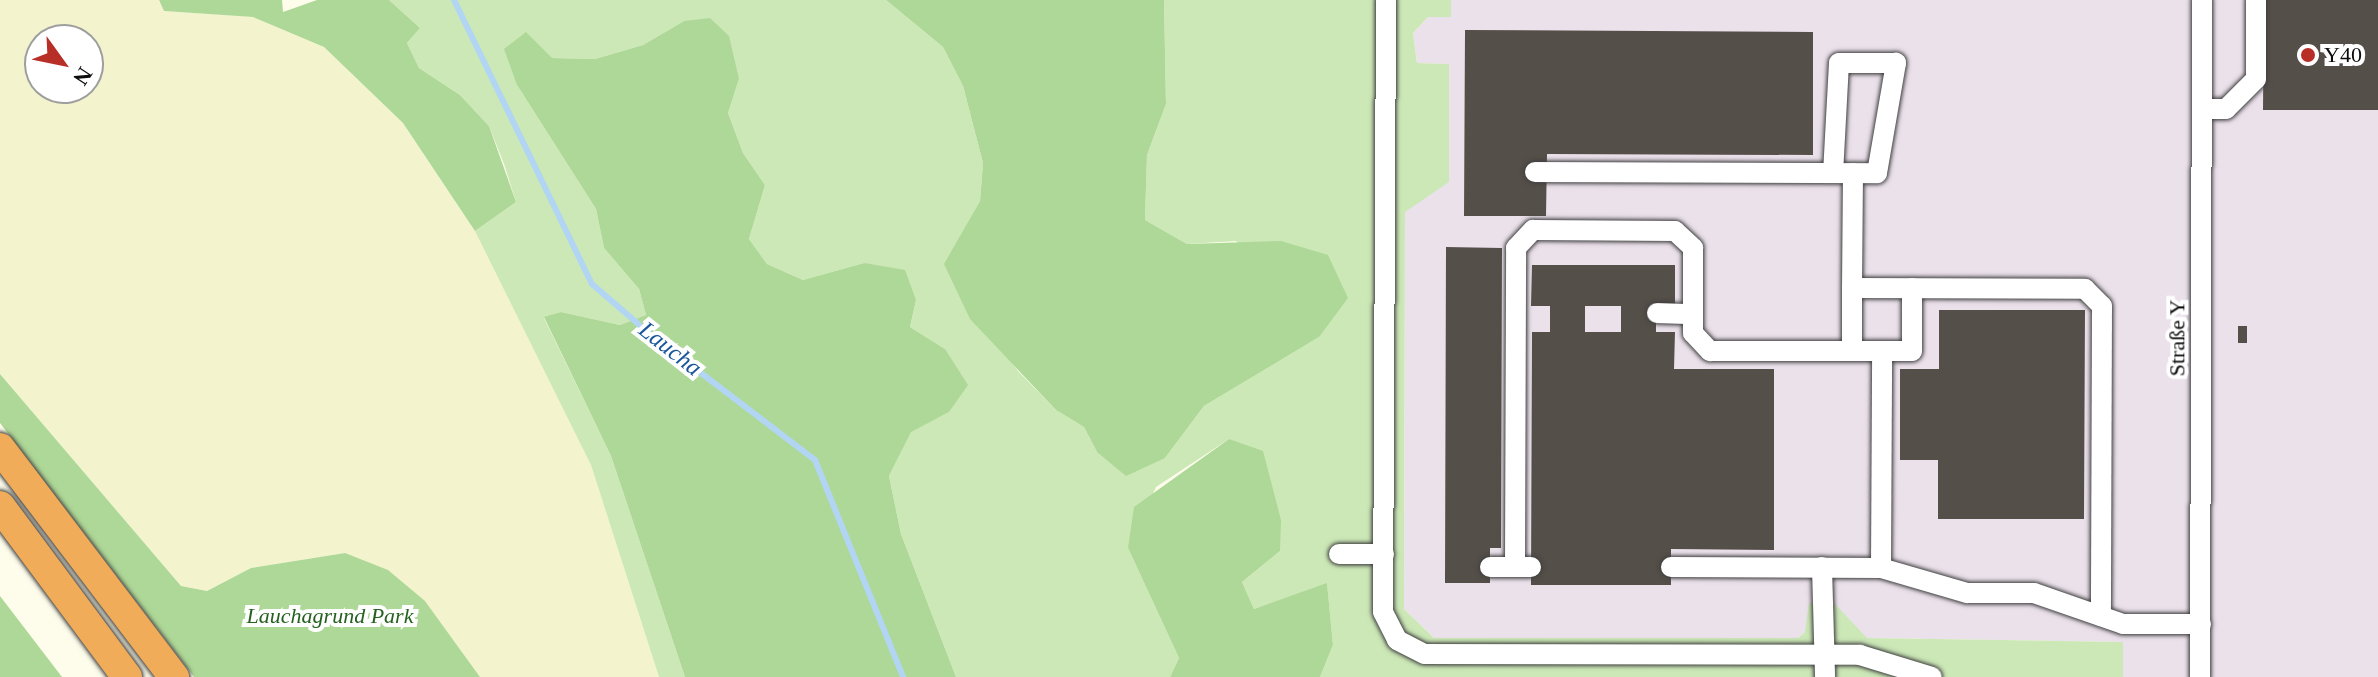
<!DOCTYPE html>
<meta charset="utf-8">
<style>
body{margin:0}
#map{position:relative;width:2378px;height:677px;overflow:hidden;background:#fefdec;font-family:"Times New Roman",serif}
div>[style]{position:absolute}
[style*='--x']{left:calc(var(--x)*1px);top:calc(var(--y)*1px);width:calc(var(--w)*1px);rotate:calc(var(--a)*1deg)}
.industrial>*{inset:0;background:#ebe1eb}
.farmland>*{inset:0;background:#f3f3cd}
.green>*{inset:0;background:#cce8b7}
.forest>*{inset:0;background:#aed897}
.stream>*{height:6px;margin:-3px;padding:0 3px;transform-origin:3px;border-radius:3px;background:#b2d5f4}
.building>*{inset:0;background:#554f49}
.roads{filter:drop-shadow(0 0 2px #3f3f3f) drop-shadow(0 0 2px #3f3f3f)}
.minor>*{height:20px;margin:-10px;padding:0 10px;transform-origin:10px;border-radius:10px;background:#fff}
.highway>*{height:30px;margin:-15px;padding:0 15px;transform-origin:15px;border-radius:15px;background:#f0ac58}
.dots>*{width:22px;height:22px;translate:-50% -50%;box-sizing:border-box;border:4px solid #fff;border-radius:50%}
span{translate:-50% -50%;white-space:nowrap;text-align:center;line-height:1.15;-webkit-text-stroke:8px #fff;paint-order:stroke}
.poi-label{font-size:22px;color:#0c0c0c}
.left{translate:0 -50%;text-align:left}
.street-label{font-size:22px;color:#0c0c0c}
.park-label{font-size:22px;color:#26621f;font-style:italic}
.water-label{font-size:24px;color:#19569a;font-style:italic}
.north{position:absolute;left:24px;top:24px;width:80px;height:80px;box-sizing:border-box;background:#fff;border:2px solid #9e9e9e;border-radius:50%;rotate:123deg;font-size:22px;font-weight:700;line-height:32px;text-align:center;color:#0c0c0c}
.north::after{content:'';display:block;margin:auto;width:28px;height:36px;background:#b82f28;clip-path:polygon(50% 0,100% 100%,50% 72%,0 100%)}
</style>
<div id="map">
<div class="industrial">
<i style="clip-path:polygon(1451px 0,2378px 0,2378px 677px,2123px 677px,2122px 642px,1867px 638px,1805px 632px,1798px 638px,1434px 638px,1404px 609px,1405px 212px,1449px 64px,1417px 63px,1413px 33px,1428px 17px,1451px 17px)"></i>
</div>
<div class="farmland">
<i style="clip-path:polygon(evenodd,0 0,159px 0,164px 11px,253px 17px,324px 47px,403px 123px,475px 231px,553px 382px,591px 465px,659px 677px,480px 677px,425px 601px,345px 553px,251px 568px,207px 591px,181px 586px,0 374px,0 0,40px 40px,88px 40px,88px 88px,40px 88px,40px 40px)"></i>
</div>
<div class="green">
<i style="clip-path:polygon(389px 0,886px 0,943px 47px,963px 86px,983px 163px,980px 201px,945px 264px,1018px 371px,1056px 410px,1084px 427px,1097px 452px,1165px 458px,1204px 406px,1319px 337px,1236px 241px,1187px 244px,1145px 220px,1147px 155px,1166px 104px,1164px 0,1451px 0,1451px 17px,1428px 17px,1413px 33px,1417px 63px,1449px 64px,1449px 182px,1405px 212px,1404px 609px,1434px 638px,1798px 638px,1805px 632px,1809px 603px,1835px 604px,1867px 638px,2123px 642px,2123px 677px,1320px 677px,1333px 645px,1327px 584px,1254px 609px,1242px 582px,1280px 551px,1229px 439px,1156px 487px,1128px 548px,1179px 658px,1170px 677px,956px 677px,901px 534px,889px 476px,911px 431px,949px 412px,945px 349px,910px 327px,916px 300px,864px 263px,803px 280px,767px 264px,749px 239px,765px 185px,743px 153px,728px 113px,739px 79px,684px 21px,643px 45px,595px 59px,552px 58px,517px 85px,596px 209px,604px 248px,639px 289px,646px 315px,620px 325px,561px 312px,544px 318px,611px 456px,685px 677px,659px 677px,591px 465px,475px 231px,516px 202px,504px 164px,489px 126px,460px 95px,419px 68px,407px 43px,420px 28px)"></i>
</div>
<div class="forest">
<i style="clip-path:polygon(159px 0,282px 0,283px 12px,317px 0,389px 0,420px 28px,407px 43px,419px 68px,460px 95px,489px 126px,516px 202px,475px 231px,403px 123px,324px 47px,253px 17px,164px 11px)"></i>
<i style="clip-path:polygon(886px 0,1164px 0,1166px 104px,1147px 155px,1145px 220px,1187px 244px,1281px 241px,1328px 255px,1348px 298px,1319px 337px,1204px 406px,1165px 458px,1126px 476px,1097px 452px,1084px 427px,1056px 410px,970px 319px,944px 264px,980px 201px,983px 163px,963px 86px,943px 47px)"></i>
<i style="clip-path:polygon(710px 18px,729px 36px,739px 79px,728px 113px,743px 153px,765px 185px,749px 239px,767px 264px,803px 280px,864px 263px,905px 270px,916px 300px,910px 327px,945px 349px,968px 385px,949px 412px,911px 432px,889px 476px,901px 534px,956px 677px,685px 677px,611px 456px,544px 317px,561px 312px,620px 325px,646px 315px,639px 289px,604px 248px,596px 209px,517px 85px,504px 49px,526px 32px,552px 58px,595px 59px,643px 45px,684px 21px)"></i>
<i style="clip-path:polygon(0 374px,181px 586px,207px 591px,251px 568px,345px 553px,388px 570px,425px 601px,480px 677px,194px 677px,0 423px)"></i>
<i style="clip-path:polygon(1229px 439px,1263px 451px,1281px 520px,1280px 551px,1242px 582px,1254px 609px,1327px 583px,1333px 645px,1320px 677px,1170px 677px,1179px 658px,1128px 548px,1134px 507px)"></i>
<i style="clip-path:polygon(0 596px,62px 677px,0 677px)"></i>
</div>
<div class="stream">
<i style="--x:454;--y:0;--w:316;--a:64.1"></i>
<i style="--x:592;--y:284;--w:78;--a:40.8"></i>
<i style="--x:651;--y:335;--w:206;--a:37.3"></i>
<i style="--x:815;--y:460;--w:234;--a:67.9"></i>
</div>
<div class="building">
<i style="clip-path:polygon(2264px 0,2378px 0,2378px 110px,2263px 110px)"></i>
<i style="clip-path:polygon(1465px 30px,1813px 32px,1813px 155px,1547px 154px,1546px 216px,1464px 216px)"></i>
<i style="clip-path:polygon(1446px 247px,1502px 248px,1501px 548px,1490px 548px,1490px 583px,1445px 583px)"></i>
<i style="clip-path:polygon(evenodd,1532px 265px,1675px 265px,1675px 306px,1656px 306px,1656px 332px,1675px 332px,1674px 369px,1774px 369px,1774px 550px,1671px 549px,1671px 585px,1531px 585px,1532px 332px,1550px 332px,1550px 306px,1531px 306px,1532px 265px,1585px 306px,1621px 306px,1621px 332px,1585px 332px,1585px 306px)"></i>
<i style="clip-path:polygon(1939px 310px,2085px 310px,2084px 519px,1938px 519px,1938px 460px,1900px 460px,1900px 369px,1939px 369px)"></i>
<i style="clip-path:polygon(2238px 326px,2247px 326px,2247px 343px,2238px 343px)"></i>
</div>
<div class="roads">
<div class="minor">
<i style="--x:1386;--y:0;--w:612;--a:90.28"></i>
<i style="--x:1383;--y:612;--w:31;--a:63"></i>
<i style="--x:1397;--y:640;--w:31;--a:27"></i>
<i style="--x:1425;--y:654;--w:435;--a:0.1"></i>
<i style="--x:1860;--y:655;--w:75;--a:17"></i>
<i style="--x:2202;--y:109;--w:24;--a:0"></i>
<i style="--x:2226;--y:109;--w:42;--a:-45"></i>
<i style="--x:2256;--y:79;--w:79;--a:-90"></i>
<i style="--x:1535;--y:172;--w:342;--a:0.2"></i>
<i style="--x:1877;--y:173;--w:112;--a:-80.2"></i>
<i style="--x:1896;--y:63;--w:57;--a:180"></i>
<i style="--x:1839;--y:63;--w:110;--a:93.1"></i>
<i style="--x:1852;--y:288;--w:115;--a:-89.5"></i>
<i style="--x:1657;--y:313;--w:36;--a:2"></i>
<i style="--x:1852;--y:351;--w:63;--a:-90"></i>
<i style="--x:1852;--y:288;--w:233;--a:0.2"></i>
<i style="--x:2085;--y:289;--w:24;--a:45"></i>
<i style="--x:2102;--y:306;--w:310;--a:90.2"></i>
<i style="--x:1339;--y:554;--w:45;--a:0"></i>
<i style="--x:1490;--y:567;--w:41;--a:0"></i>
<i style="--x:1515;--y:567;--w:319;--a:-89.8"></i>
<i style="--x:1516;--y:248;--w:25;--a:-47"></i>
<i style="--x:1533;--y:230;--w:142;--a:0.4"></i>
<i style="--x:1675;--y:231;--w:25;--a:43"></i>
<i style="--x:1693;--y:248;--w:85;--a:90"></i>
<i style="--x:1693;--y:333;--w:25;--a:47"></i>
<i style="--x:1710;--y:351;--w:202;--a:0"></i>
<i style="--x:1912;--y:351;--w:63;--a:-90"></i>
<i style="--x:1671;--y:567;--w:210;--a:0.3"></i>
<i style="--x:1881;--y:568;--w:90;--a:16.2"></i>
<i style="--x:1967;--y:593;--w:67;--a:0"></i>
<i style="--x:2034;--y:593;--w:94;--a:19.2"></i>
<i style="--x:2123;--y:624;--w:78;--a:0"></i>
<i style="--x:1822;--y:567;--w:110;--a:88.4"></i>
<i style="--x:1881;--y:568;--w:217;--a:-89.7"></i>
<i style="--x:2200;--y:677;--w:677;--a:-89.83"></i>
</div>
<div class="highway">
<i style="--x:0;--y:448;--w:288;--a:52.8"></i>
<i style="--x:0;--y:506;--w:213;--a:53.4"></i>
</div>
</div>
<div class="dots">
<i style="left:2308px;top:55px;background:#b82f28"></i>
</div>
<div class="poi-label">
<span class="left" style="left:2324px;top:55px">Y40</span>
</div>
<div class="street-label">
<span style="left:2177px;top:338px;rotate:-90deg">Straße Y</span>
</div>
<div class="park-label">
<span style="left:330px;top:616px">Lauchagrund Park</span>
</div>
<div class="water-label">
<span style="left:670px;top:349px;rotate:38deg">Laucha</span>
</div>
<div class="north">N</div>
</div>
